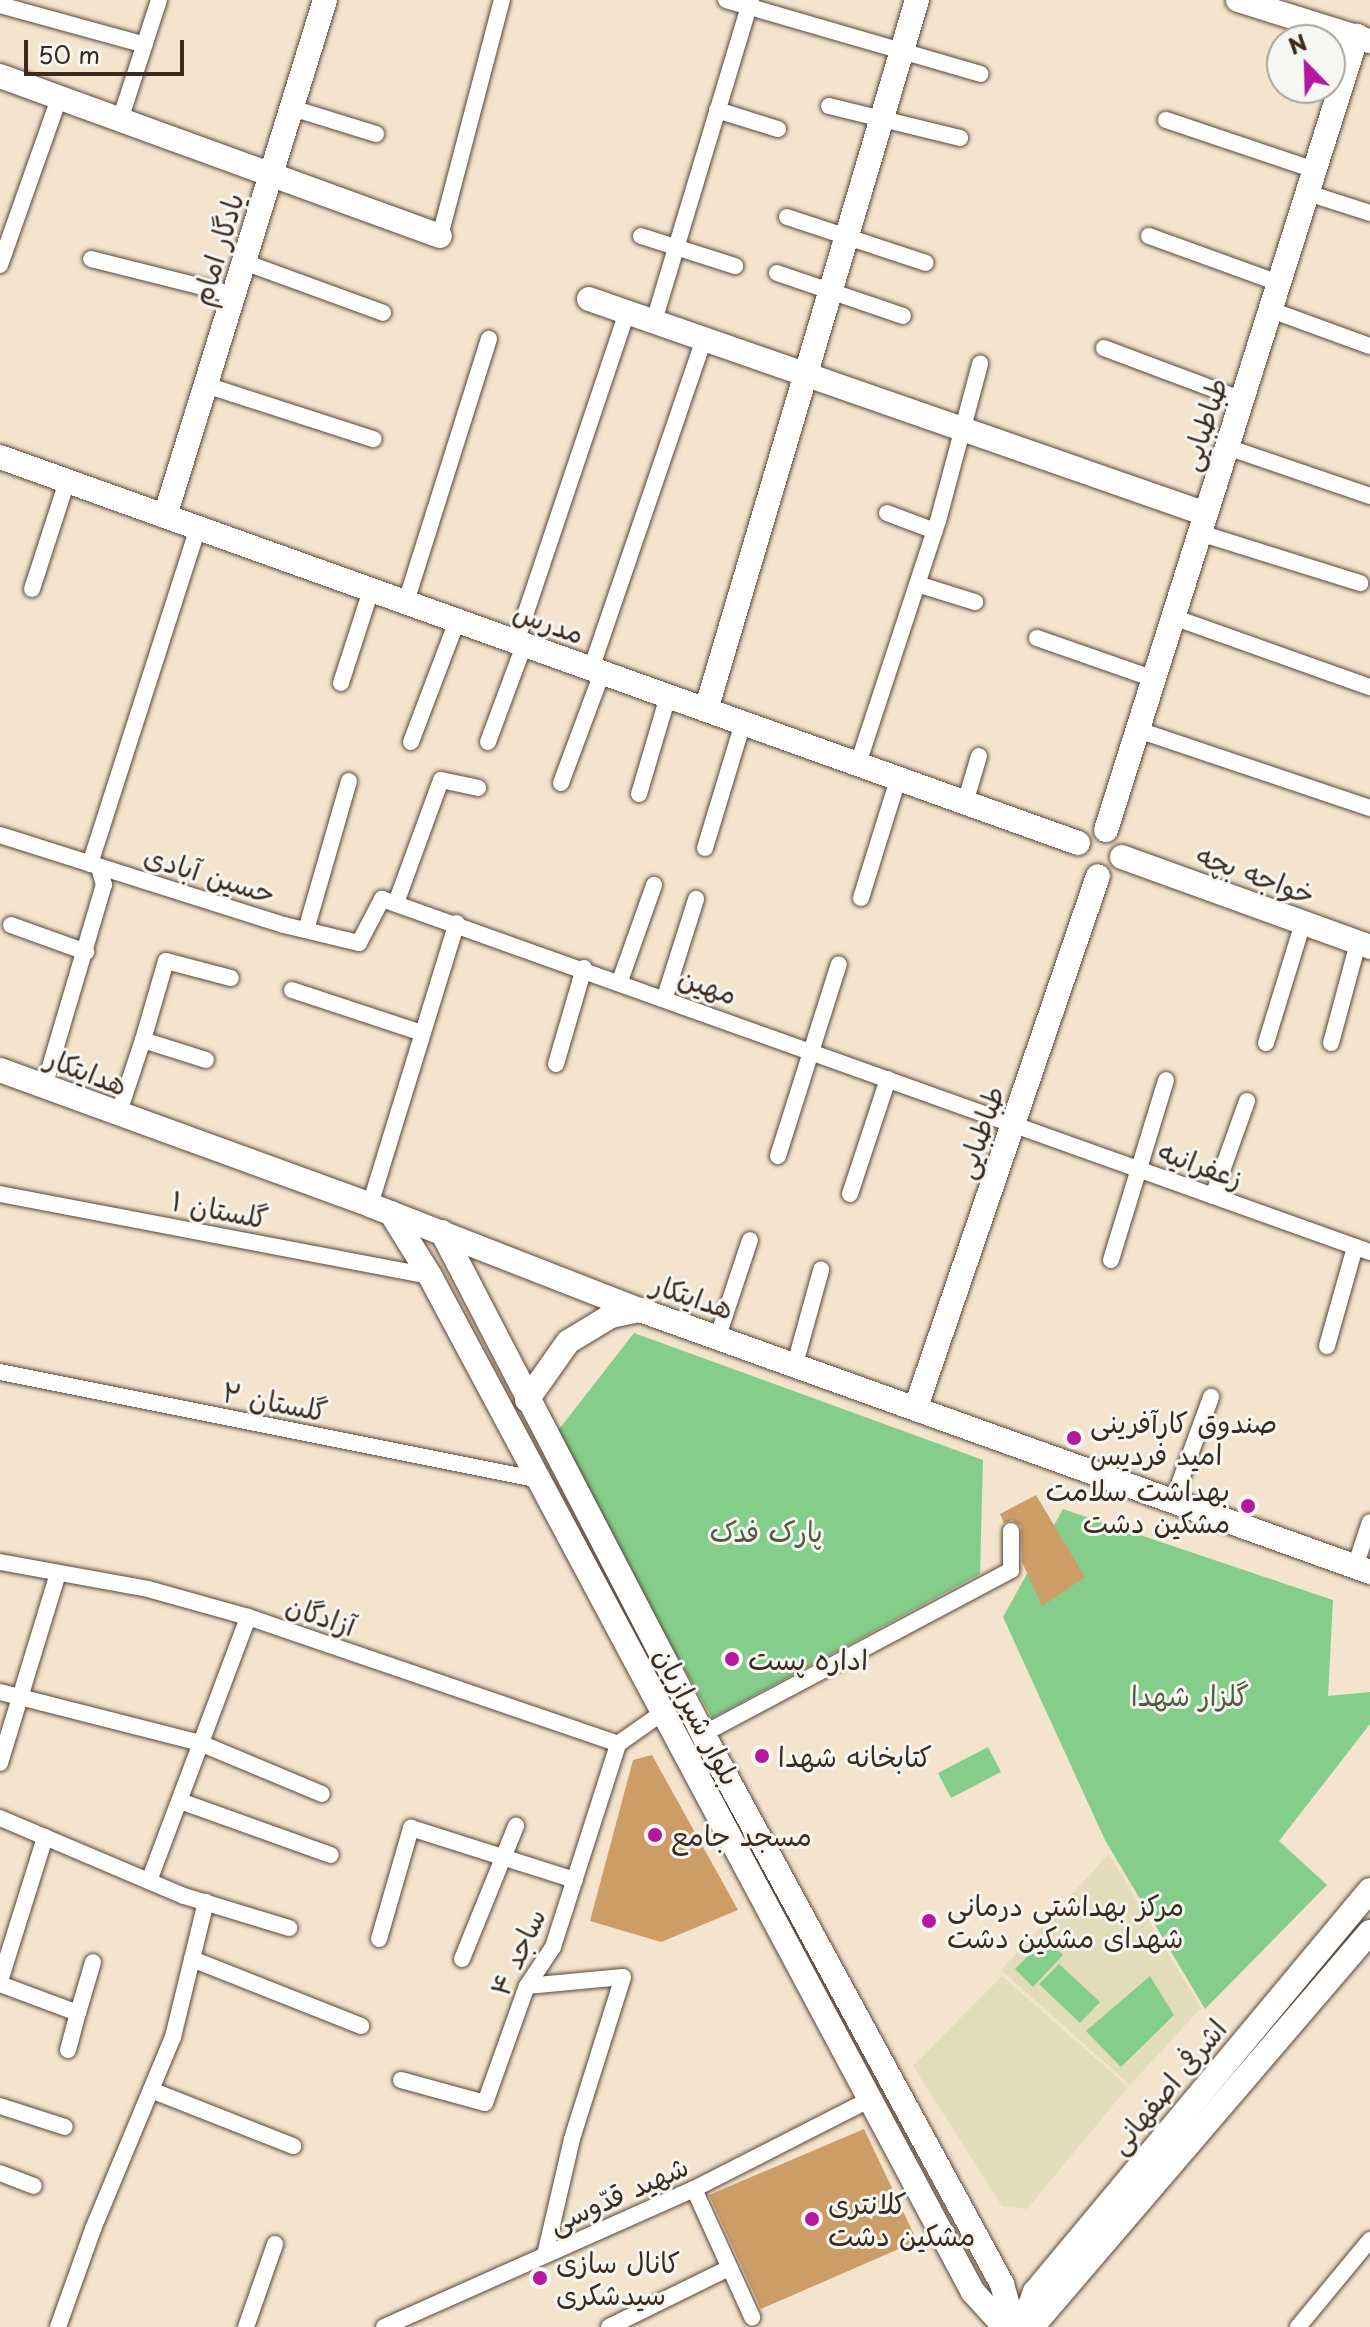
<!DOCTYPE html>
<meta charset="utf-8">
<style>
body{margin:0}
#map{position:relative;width:1370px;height:2327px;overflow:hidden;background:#f4e4ce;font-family:"Playpen Sans","Playpen Sans Arabic",sans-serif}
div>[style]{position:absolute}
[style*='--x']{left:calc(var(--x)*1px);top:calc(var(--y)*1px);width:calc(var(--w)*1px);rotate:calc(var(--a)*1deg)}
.built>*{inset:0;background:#e2dcba}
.green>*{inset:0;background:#84cd8a}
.building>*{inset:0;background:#cd9d67}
.roads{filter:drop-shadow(0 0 2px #574638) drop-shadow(0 0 2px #574638)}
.street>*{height:16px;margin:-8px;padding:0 8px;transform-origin:8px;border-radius:8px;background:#fff}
.secondary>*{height:24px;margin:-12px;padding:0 12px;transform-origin:12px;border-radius:12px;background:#fff}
.dots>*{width:22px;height:22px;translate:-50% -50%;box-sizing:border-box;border:4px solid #f6f6f2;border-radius:50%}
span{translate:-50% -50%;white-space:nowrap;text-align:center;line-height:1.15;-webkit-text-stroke:6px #f6f6f2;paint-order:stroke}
.street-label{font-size:28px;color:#3b2a1e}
.poi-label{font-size:28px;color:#3b2a1e}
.left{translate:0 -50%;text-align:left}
.right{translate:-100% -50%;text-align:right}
.park-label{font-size:28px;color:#515b3e}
.north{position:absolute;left:1266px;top:24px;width:80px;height:80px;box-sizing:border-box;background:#f6f6f2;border:2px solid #aba49d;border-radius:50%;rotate:337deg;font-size:22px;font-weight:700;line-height:32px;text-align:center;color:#3b2a1e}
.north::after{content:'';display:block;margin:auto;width:28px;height:36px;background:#b5179e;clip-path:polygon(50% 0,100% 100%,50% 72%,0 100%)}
.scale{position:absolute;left:24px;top:40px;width:160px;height:36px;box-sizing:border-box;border:4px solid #3b2a1e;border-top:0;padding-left:10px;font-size:24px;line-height:28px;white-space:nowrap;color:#3b2a1e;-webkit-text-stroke:6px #f6f6f2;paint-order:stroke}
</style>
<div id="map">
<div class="built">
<i style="clip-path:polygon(1109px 1854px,1201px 2008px,1130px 2085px,1001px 1970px)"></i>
<i style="clip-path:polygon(1002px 1976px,1128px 2087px,1027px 2209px,1002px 2206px,913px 2066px)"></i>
</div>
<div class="green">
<i style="clip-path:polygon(634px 1333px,983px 1460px,980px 1574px,712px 1718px,553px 1437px)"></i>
<i style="clip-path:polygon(1063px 1509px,1333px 1600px,1328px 1696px,1370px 1692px,1370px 1724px,1279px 1841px,1327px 1885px,1205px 2009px,1105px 1840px,1003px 1617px)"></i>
<i style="clip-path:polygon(988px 1747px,1001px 1772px,951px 1798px,938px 1773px)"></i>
<i style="clip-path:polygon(1046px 1938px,1063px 1955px,1033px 1987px,1015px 1969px)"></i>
<i style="clip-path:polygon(1059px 1964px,1100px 2002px,1080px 2023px,1039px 1984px)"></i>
<i style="clip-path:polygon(1150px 1976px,1174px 2015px,1121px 2067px,1086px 2031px)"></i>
</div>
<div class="building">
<i style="clip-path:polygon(1036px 1495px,1085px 1577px,1042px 1606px,1022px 1562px,1021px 1526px,1012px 1520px,1004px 1523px,1000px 1514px)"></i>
<i style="clip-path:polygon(652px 1755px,738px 1910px,661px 1942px,590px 1921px,633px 1760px)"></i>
<i style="clip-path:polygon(864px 2129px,917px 2241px,761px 2309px,709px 2195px)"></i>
</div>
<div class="roads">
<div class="street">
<i style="--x:726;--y:0;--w:265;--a:16.2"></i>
<i style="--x:0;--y:5;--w:150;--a:15.4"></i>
<i style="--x:829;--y:106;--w:135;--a:13.7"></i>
<i style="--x:292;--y:108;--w:88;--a:17.2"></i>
<i style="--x:717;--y:110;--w:64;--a:17.3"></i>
<i style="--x:120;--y:120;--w:126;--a:-72"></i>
<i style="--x:1166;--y:120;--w:157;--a:18.6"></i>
<i style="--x:1308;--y:193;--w:65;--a:17.9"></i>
<i style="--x:787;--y:217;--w:146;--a:18.3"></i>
<i style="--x:440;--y:236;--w:244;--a:-75.3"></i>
<i style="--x:641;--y:236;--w:99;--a:17.7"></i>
<i style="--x:1149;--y:236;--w:138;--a:19.9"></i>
<i style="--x:91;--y:259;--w:147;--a:14.1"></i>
<i style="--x:244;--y:262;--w:148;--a:20.1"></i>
<i style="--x:0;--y:265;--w:177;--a:-70.5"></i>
<i style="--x:777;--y:273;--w:133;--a:18.8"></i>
<i style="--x:1271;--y:310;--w:105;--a:20"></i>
<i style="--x:654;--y:321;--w:335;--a:-73.2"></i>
<i style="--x:1104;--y:348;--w:147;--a:20.6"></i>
<i style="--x:206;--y:385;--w:176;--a:17.9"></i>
<i style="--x:1227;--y:447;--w:151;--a:18.9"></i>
<i style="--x:887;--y:513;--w:51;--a:20.6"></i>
<i style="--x:1200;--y:533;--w:168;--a:17.4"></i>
<i style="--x:917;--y:584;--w:61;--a:17.2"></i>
<i style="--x:32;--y:589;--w:114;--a:-72"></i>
<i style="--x:406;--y:602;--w:276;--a:-72.5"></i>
<i style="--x:1173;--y:617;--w:209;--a:19.6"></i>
<i style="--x:1037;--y:638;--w:124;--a:19.3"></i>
<i style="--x:516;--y:642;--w:348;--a:-71.4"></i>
<i style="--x:591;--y:669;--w:349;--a:-71.1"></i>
<i style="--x:341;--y:683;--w:98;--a:-72.1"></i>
<i style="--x:1138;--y:730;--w:245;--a:18.6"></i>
<i style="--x:411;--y:742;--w:129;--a:-69.2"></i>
<i style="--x:488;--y:742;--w:103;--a:-69.6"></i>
<i style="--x:858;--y:764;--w:256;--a:-71.8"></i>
<i style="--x:938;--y:521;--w:163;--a:-75"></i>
<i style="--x:561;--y:783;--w:117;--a:-69.6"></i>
<i style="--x:639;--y:794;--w:102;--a:-73.5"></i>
<i style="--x:965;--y:803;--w:49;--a:-73.4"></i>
<i style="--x:0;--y:835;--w:298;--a:17.6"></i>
<i style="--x:284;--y:925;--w:77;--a:13.5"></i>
<i style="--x:359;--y:943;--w:50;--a:-62.4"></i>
<i style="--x:382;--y:899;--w:1049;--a:19.66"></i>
<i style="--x:705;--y:848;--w:131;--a:-73.1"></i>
<i style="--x:90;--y:864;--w:353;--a:-72.2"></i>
<i style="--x:861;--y:898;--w:125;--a:-72.7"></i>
<i style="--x:396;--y:903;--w:131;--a:-69.9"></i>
<i style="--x:441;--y:780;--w:38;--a:12"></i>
<i style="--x:11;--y:925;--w:80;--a:19.8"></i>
<i style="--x:306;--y:930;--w:155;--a:-73.9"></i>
<i style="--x:620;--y:981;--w:102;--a:-70.5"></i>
<i style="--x:292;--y:990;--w:137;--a:18.3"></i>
<i style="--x:665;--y:997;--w:103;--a:-72.4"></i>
<i style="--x:143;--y:1040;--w:82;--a:-73.8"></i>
<i style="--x:166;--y:961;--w:67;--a:14.7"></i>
<i style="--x:1266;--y:1043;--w:126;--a:-72.9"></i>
<i style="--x:1331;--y:1043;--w:104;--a:-74.9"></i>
<i style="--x:556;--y:1064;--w:100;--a:-73.7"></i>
<i style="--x:44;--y:1087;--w:211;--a:-73.5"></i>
<i style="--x:104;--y:885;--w:19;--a:-106"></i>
<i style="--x:118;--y:1115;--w:79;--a:-71.6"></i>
<i style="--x:143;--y:1040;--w:66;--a:17.6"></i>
<i style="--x:778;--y:1156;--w:201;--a:-72.4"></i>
<i style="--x:0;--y:1194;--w:438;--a:10.8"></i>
<i style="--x:850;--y:1194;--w:121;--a:-71.7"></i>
<i style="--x:1213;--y:1196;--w:101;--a:-70.3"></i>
<i style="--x:370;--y:1205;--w:295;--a:-72.9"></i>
<i style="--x:1111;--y:1260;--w:188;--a:-73"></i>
<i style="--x:718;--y:1336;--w:101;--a:-71.6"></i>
<i style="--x:1327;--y:1346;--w:103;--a:-74.2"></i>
<i style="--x:795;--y:1364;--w:98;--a:-74.5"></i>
<i style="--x:0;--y:1372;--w:551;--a:11.31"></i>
<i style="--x:1173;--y:1501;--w:111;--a:-69.9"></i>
<i style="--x:0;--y:1562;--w:150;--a:10.3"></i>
<i style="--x:148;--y:1589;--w:104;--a:15.6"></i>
<i style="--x:248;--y:1617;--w:391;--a:18.9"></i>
<i style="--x:1355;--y:1567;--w:47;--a:-71.6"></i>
<i style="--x:0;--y:1692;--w:206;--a:14.3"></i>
<i style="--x:200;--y:1743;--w:132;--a:22.7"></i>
<i style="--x:703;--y:1734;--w:349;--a:-28"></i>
<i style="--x:1011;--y:1570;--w:39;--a:-90"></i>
<i style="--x:0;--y:1763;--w:195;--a:-73"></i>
<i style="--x:180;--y:1801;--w:160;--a:19.7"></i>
<i style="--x:0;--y:1818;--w:200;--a:23"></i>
<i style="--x:184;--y:1896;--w:110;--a:16.9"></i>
<i style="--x:149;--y:1881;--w:282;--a:-69.4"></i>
<i style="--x:379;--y:1939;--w:116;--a:-73.9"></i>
<i style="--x:411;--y:1828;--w:172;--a:17.6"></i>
<i style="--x:192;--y:1959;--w:182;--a:21.6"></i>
<i style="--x:462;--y:1959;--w:144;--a:-67.9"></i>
<i style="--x:0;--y:1981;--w:151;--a:-72.6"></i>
<i style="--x:0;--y:1984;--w:83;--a:20.4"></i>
<i style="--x:78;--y:2013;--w:53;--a:-73.6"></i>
<i style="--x:527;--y:1986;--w:96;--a:-5.4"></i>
<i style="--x:623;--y:1977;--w:170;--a:107.5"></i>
<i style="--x:572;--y:2139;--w:119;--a:103.1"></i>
<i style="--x:68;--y:2050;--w:38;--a:-75"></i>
<i style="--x:401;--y:2080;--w:87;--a:15.3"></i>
<i style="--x:485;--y:2103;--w:124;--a:-70.3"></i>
<i style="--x:527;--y:1986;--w:47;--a:-56.3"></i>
<i style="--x:553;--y:1947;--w:213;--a:-72.2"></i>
<i style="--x:618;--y:1744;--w:54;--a:-35.2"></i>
<i style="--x:151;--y:2090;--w:153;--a:21.5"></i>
<i style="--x:0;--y:2106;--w:68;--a:17.9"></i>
<i style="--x:0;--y:2173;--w:36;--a:21"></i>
<i style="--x:694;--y:2189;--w:141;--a:65.6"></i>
<i style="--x:58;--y:2327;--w:104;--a:-70.3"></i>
<i style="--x:93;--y:2229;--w:208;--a:-67.4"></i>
<i style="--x:173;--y:2037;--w:139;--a:-76.3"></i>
<i style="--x:246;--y:2327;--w:88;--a:-70.7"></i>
<i style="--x:384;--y:2327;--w:339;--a:-24"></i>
<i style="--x:694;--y:2189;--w:196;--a:-27"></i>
<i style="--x:609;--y:2327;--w:134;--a:-26.2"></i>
<i style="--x:1298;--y:2327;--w:113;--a:-50.4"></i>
</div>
<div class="secondary">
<i style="--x:1238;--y:0;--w:137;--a:17.4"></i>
<i style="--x:0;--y:76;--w:468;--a:20"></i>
<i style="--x:589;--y:299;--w:653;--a:19.21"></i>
<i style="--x:0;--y:457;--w:1145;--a:19.7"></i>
<i style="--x:165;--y:516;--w:540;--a:-72.77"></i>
<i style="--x:706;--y:710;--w:741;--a:-73.45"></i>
<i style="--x:1106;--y:830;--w:833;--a:-72.46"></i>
<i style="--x:1122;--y:857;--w:264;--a:19.9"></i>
<i style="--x:0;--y:1070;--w:394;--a:20"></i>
<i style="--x:370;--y:1205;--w:290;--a:21.3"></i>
<i style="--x:640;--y:1310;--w:776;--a:19.74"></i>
<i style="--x:391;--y:1213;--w:74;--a:58.2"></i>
<i style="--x:430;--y:1276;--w:1152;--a:61.88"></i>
<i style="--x:973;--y:2292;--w:47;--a:47.6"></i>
<i style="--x:442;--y:1232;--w:566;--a:62.53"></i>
<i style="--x:703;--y:1734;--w:626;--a:61.47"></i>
<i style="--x:1002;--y:2284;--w:45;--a:74.4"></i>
<i style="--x:527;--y:1400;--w:71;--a:-54.7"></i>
<i style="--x:568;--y:1342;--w:50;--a:-31.2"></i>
<i style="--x:611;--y:1316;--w:30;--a:-12"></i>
<i style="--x:916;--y:1407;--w:561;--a:-71.08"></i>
<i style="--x:1022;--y:2327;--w:37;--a:-70"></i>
<i style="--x:1035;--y:2292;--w:523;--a:-50.19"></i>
<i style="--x:1032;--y:2327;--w:520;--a:-49.45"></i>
</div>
</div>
<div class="dots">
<i style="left:1074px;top:1438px;background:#b5179e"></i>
<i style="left:1248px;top:1506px;background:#b5179e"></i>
<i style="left:732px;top:1659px;background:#b5179e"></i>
<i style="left:762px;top:1756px;background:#b5179e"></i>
<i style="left:655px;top:1835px;background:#b5179e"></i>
<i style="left:929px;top:1921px;background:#b5179e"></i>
<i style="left:812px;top:2219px;background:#b5179e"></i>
<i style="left:540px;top:2278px;background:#b5179e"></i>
</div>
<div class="street-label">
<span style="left:217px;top:249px;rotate:-73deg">یادگار امام</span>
<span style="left:1203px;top:424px;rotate:-72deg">طباطبایی</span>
<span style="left:549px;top:622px;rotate:20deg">مدرس</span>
<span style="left:210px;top:874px;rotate:17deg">حسین آبادی</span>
<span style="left:1256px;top:874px;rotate:20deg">خواجه بچه</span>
<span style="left:708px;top:985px;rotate:20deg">مهین</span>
<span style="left:87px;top:1071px;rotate:21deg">هدایتکار</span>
<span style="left:979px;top:1132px;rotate:-71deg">طباطبایی</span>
<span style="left:1201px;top:1164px;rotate:20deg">زعفرانیه</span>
<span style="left:220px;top:1209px;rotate:11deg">گلستان ۱</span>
<span style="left:693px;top:1296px;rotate:19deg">هدایتکار</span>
<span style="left:275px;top:1401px;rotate:11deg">گلستان ۲</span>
<span style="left:321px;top:1615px;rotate:19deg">آزادگان</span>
<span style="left:698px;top:1716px;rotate:62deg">بلوار شیرازیان</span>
<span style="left:517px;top:1952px;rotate:-65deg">ساجد ۴</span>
<span style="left:1167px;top:2086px;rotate:-50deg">اشرفی اصفهانی</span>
<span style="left:618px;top:2194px;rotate:-24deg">شهید قدّوسی</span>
</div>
<div class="poi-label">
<span class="left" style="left:1090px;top:1438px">صندوق کارآفرینی<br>امید فردیس</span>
<span class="right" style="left:1230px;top:1506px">بهداشت سلامت<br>مشکین دشت</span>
<span class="left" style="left:748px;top:1659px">اداره پست</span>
<span class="left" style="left:778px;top:1756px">کتابخانه شهدا</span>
<span class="left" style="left:671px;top:1835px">مسجد جامع</span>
<span class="left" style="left:947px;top:1921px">مرکز بهداشتی درمانی<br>شهدای مشکین دشت</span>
<span class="left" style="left:828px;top:2219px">کلانتری<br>مشکین دشت</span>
<span class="left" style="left:556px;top:2278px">کانال سازی<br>سیدشکری</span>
</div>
<div class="park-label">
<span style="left:766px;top:1531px">پارک فدک</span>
<span style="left:1190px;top:1695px">گلزار شهدا</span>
</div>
<div class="north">N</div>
<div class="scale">50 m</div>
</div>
